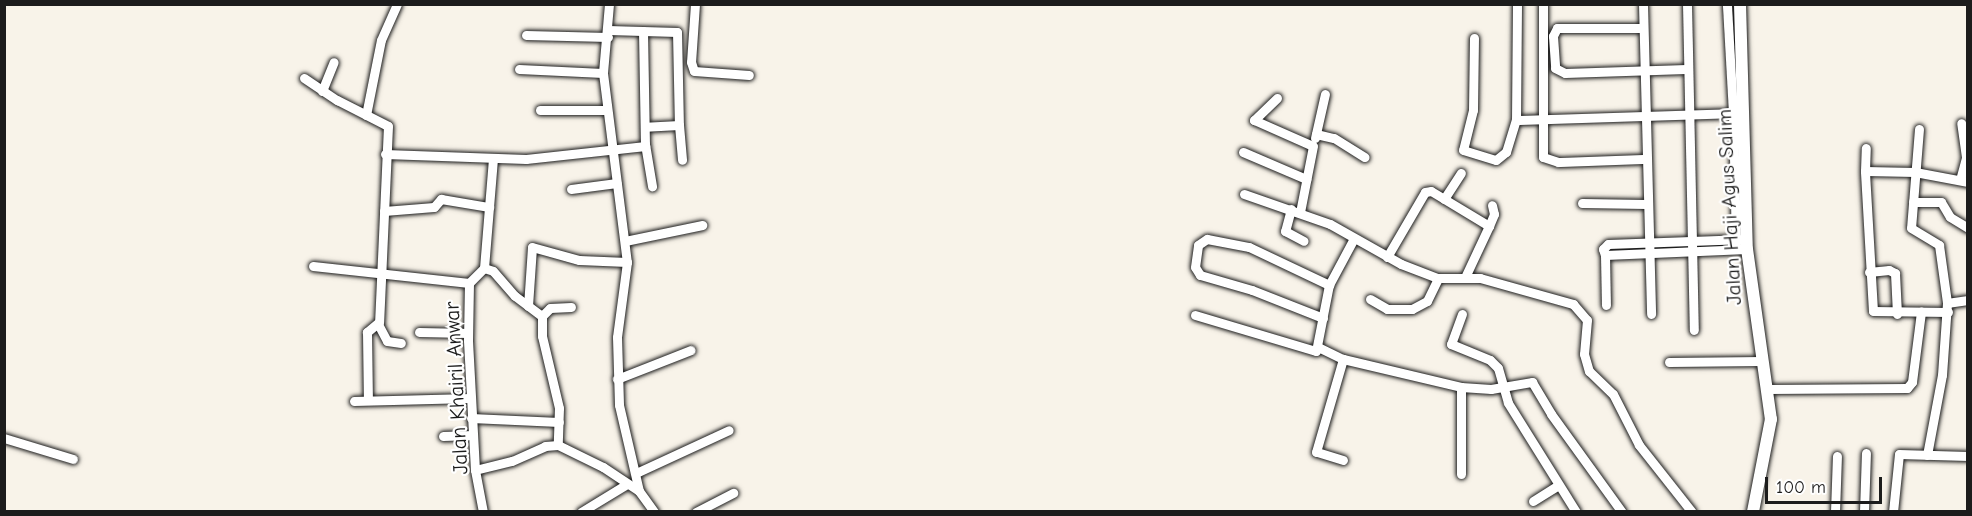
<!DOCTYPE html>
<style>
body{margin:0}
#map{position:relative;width:1972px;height:516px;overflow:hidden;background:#f8f3e9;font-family:"Comic Neue",sans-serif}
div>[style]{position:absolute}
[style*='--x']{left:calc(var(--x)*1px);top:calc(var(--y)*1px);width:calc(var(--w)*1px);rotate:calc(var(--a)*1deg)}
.roads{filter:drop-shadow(0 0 2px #1c1c1c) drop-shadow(0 0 2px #1c1c1c)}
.street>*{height:9px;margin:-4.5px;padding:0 4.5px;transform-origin:4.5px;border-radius:4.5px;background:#fff}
.secondary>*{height:12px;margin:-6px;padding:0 6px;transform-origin:6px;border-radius:6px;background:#fff}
span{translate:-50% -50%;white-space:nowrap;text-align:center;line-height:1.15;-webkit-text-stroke:4.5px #fff;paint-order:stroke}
.street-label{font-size:21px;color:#1c1c1c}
.frame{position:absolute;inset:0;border:6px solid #1c1c1c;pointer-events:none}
.scale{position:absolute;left:1765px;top:477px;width:117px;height:27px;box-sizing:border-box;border:3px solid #1c1c1c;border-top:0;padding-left:8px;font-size:18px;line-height:21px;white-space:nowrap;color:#1c1c1c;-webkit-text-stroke:4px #fff;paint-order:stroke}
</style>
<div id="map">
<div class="roads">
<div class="street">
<i style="--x:609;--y:4;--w:69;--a:95"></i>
<i style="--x:603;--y:73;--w:191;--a:82.8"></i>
<i style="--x:627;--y:262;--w:76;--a:97.6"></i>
<i style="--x:617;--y:337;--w:68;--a:88.3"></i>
<i style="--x:619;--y:405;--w:88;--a:76.9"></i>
<i style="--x:639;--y:491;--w:26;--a:54"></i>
<i style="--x:695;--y:4;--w:58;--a:93.9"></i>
<i style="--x:691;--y:62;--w:9;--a:72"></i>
<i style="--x:694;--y:71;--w:55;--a:4.2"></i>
<i style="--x:1543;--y:4;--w:153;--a:90"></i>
<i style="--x:1543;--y:157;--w:16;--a:18"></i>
<i style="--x:1558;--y:162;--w:87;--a:-2"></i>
<i style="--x:1643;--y:4;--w:310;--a:88.5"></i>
<i style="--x:1687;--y:4;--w:326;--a:88.8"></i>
<i style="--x:1643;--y:28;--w:86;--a:180"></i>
<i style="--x:1557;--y:28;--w:9;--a:117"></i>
<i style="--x:1553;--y:36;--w:32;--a:86"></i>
<i style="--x:1555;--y:68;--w:11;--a:27"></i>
<i style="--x:1565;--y:73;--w:121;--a:-1.9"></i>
<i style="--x:608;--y:30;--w:69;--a:1.7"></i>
<i style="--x:677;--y:32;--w:93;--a:88.8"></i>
<i style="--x:679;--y:125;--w:33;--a:177"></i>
<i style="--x:643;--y:31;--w:113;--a:89"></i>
<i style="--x:645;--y:144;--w:43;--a:80.5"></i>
<i style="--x:526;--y:35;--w:82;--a:1.4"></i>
<i style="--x:1474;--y:38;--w:72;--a:90.8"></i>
<i style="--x:1473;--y:110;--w:41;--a:104"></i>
<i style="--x:1463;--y:150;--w:34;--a:17"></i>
<i style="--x:1496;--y:160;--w:13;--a:-39"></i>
<i style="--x:1506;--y:152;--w:34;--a:-73"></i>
<i style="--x:1516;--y:120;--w:116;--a:-89.5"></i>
<i style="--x:519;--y:69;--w:84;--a:2.7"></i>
<i style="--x:304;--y:78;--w:40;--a:34"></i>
<i style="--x:337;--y:100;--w:57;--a:27"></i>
<i style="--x:388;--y:126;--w:196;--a:92.6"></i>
<i style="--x:379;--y:322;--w:16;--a:140"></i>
<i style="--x:367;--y:332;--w:68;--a:89.2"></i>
<i style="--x:322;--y:91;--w:31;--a:-68"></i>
<i style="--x:1277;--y:98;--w:32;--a:136"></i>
<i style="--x:1254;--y:120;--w:64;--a:23.8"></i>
<i style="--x:1313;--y:146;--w:67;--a:101.1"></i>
<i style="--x:540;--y:110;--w:67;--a:0"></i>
<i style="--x:1733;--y:113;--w:133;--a:88.7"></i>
<i style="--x:366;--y:115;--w:76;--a:-78.7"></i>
<i style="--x:381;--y:40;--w:39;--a:-66"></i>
<i style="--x:1516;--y:120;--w:217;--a:-1.8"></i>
<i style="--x:1733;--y:113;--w:109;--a:-93.2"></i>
<i style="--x:679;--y:125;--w:35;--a:85"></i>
<i style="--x:1919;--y:129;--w:99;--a:94.6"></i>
<i style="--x:1911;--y:228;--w:33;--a:31"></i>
<i style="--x:1939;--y:245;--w:59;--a:82.1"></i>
<i style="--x:1316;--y:134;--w:18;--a:13"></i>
<i style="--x:1334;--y:138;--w:36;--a:32"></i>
<i style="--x:1315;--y:138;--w:45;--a:-77.2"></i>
<i style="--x:1243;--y:152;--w:69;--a:23.2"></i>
<i style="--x:385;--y:154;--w:141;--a:2"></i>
<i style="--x:526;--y:159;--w:120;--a:-6.2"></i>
<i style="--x:1865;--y:171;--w:23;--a:-88"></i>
<i style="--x:1960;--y:180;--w:24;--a:-75"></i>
<i style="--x:1966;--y:157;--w:34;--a:-98"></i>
<i style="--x:571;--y:189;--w:46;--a:-7.4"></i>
<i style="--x:1244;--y:194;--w:91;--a:19.2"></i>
<i style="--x:1330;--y:224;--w:81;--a:29.4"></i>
<i style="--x:1401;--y:264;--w:40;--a:21"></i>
<i style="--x:1438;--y:278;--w:42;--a:0"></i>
<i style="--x:1480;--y:278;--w:97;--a:15.6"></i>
<i style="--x:1573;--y:304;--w:21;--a:49"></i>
<i style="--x:1587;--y:320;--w:34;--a:95"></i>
<i style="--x:1584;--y:354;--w:18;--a:74"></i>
<i style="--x:1589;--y:371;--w:33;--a:44"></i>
<i style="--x:1613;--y:394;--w:57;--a:63"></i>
<i style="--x:1639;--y:445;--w:85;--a:51.7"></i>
<i style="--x:1444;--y:199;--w:31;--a:-57"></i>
<i style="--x:1913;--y:202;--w:28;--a:0"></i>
<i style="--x:1941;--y:202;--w:17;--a:59"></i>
<i style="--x:1950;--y:217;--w:21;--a:31"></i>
<i style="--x:1582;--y:203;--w:64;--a:0.9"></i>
<i style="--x:1291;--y:209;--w:23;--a:105"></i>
<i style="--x:1285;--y:231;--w:21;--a:28"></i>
<i style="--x:384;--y:211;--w:50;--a:-4.6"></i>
<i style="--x:434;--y:207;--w:11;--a:-49"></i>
<i style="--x:441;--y:199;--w:49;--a:9.5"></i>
<i style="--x:1489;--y:226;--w:13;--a:-67"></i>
<i style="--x:1494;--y:214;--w:9;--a:-103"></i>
<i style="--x:1746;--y:239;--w:138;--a:177.9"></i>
<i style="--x:1608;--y:244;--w:7;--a:135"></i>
<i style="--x:1603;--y:249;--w:6;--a:72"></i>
<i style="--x:1605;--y:255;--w:142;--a:-2.4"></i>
<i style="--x:625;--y:241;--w:79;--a:-11.7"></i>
<i style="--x:1605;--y:255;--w:50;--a:88.9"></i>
<i style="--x:1387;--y:257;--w:75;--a:-59.7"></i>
<i style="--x:1425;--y:192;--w:6;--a:-9"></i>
<i style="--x:1431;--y:191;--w:68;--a:31.1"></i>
<i style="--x:1489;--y:226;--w:54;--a:115.1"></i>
<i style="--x:313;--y:266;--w:157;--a:6.2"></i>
<i style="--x:484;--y:268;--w:9;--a:18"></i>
<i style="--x:493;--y:271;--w:33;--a:49"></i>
<i style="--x:515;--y:296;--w:34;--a:37"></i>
<i style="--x:542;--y:316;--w:20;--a:90"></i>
<i style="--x:542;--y:336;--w:74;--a:76.7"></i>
<i style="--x:559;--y:408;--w:37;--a:92"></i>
<i style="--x:484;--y:268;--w:110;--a:-85.3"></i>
<i style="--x:1869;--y:272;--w:20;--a:-6"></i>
<i style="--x:1889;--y:270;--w:7;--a:27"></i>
<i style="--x:1895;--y:273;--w:41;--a:87.2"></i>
<i style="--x:1370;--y:299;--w:20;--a:30"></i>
<i style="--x:1387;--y:309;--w:25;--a:0"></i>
<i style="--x:1412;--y:309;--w:17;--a:-28"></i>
<i style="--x:1427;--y:301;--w:25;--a:-64"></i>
<i style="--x:528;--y:306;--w:59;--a:-86.1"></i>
<i style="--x:532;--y:247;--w:49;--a:15.5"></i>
<i style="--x:579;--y:260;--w:48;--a:2.4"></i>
<i style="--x:1948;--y:312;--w:75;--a:-179.2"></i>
<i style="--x:1873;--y:311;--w:140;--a:-93.3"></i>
<i style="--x:1865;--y:171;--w:50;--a:1.1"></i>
<i style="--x:1915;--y:172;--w:54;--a:10.7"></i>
<i style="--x:1462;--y:314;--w:32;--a:110"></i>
<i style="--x:1451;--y:344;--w:42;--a:22.3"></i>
<i style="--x:1490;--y:360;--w:11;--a:45"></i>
<i style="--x:1498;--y:368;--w:36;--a:74"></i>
<i style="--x:1508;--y:403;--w:128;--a:58"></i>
<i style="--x:1195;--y:315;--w:126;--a:16.6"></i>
<i style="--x:1316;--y:351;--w:67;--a:-78.9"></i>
<i style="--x:1329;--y:285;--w:51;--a:-61.9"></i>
<i style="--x:542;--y:316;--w:11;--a:-45"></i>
<i style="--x:550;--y:308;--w:21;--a:-3"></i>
<i style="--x:1323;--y:318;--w:76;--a:-158.5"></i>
<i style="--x:1252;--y:290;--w:54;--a:-163.9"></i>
<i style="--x:1200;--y:275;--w:9;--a:-122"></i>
<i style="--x:1195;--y:267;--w:22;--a:-82"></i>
<i style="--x:1198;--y:245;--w:11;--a:-34"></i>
<i style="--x:1207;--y:239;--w:43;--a:10.8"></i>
<i style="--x:1249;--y:247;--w:89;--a:25.4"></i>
<i style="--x:378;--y:324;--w:19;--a:62"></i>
<i style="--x:387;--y:341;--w:14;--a:8"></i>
<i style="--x:419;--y:332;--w:49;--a:1.2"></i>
<i style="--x:1318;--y:347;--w:28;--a:26"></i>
<i style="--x:1669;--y:362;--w:93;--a:-0.6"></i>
<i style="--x:617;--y:379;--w:79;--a:-21.4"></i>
<i style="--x:1768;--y:389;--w:139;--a:-0.4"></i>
<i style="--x:1907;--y:388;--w:8;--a:-50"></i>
<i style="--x:1912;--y:382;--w:71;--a:-82.7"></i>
<i style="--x:354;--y:401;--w:116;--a:-1.5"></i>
<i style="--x:471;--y:418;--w:88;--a:2.6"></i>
<i style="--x:443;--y:436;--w:30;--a:-2"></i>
<i style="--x:4;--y:438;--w:72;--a:16.9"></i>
<i style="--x:1927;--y:455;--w:81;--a:-79.4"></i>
<i style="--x:1942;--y:375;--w:72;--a:-86"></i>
<i style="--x:1947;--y:303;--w:21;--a:-8"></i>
<i style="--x:1343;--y:460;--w:28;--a:-163"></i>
<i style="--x:1316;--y:452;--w:97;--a:-73.8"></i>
<i style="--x:1343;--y:359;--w:121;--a:13.3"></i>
<i style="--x:1461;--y:387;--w:30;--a:4"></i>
<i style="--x:1491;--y:389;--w:42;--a:-9.7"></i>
<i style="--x:1532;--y:382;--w:37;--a:59"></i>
<i style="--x:1551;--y:414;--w:121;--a:54.1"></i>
<i style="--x:475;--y:470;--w:38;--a:-14"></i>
<i style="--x:512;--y:461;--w:36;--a:-24"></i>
<i style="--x:545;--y:446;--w:13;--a:-4"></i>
<i style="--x:558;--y:445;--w:50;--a:26.1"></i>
<i style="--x:603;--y:467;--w:43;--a:33.7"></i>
<i style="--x:636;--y:473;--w:102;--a:-24.8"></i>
<i style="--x:1461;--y:474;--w:87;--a:-90"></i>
<i style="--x:1533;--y:501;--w:28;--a:-32"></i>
<i style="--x:483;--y:512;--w:43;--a:-100.8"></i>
<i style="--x:475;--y:470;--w:130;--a:-93.1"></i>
<i style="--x:468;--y:340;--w:57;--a:-89"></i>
<i style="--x:469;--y:283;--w:21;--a:-45"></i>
<i style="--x:581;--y:512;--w:54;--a:-31.3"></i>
<i style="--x:696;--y:512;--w:42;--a:-27.2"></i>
<i style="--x:1835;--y:512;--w:56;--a:-88"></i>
<i style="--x:1864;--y:512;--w:59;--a:-88.1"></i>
<i style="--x:1893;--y:512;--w:58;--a:-84.1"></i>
<i style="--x:1899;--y:454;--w:69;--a:1.7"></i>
</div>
<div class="secondary">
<i style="--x:1740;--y:4;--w:245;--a:88.4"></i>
<i style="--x:1747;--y:249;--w:172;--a:82"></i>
<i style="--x:1771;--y:419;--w:95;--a:101"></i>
</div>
</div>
<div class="street-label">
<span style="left:1729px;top:207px;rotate:-93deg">Jalan Haji Agus Salim</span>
<span style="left:456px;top:388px;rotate:-93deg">Jalan Khairil Anwar</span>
</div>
<div class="frame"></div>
<div class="scale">100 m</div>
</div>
